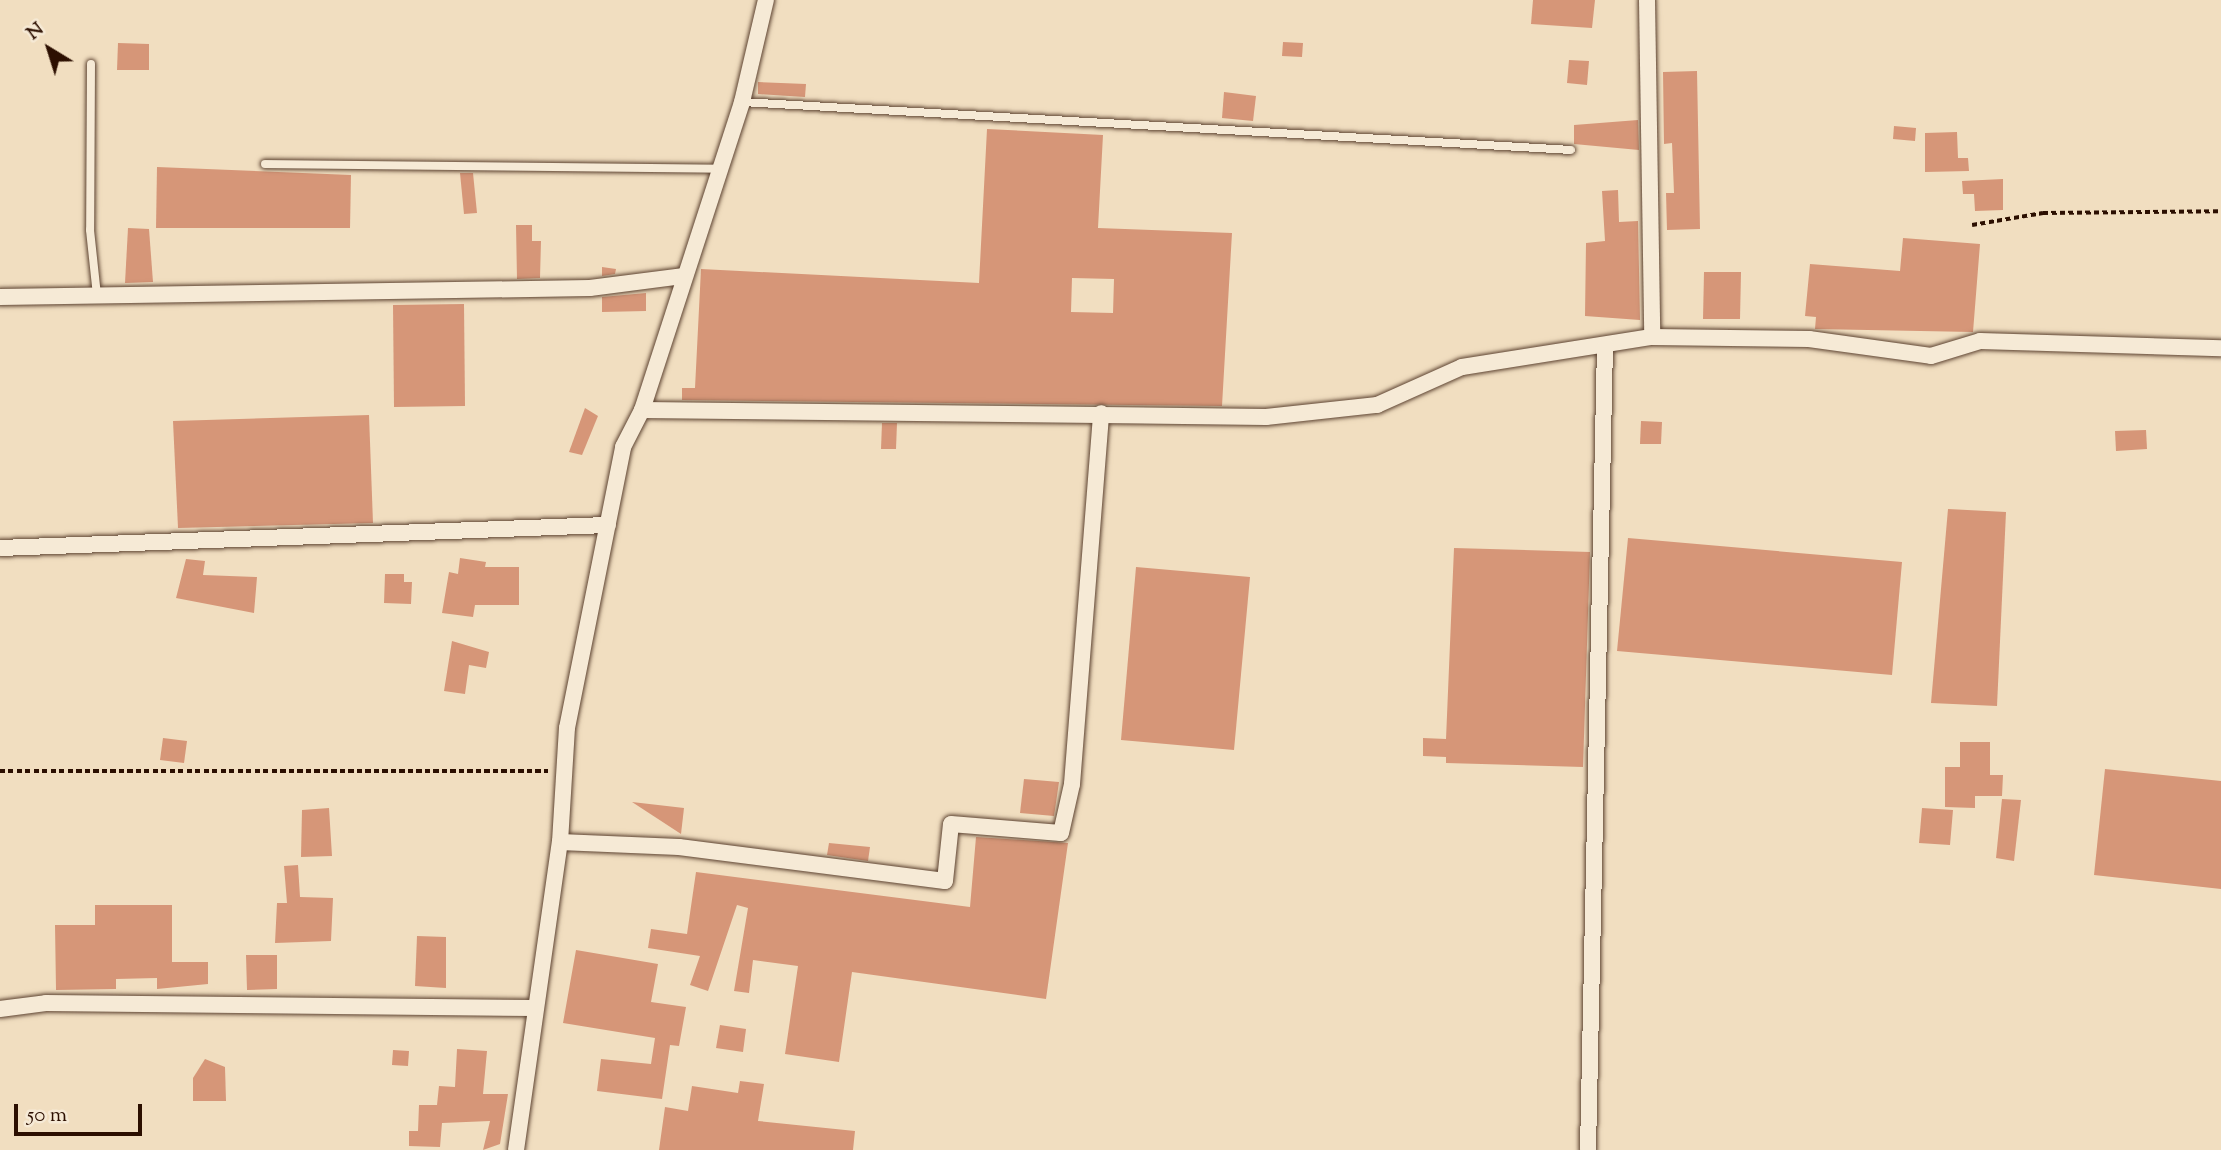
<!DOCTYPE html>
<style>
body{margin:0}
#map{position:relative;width:2221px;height:1150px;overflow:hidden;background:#f1dec0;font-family:"Sorts Mill Goudy",serif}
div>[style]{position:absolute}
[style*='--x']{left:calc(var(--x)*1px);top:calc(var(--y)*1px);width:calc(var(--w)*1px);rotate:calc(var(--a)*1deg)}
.building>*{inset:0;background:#d69678}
.path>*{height:3.5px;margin-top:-1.75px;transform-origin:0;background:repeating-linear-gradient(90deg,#2c0f01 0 5px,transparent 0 8.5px)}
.roads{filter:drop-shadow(0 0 2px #5d4331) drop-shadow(0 0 2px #5d4331)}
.service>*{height:8px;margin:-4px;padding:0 4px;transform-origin:4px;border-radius:4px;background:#f6ead6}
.minor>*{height:16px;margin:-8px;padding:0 8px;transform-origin:8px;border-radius:8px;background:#f6ead6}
span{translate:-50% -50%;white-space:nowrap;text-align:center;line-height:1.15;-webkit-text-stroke:5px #f6ead6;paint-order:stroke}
.north{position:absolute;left:14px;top:14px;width:70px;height:70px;-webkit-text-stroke:5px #f6ead6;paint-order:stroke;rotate:322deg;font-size:19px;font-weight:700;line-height:28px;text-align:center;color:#2c0f01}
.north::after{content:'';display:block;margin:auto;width:24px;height:32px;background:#2c0f01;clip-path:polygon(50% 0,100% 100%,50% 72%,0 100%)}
.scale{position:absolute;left:14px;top:1104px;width:128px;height:32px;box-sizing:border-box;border:4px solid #2c0f01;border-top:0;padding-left:9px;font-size:21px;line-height:24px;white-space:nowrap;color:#2c0f01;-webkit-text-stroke:5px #f6ead6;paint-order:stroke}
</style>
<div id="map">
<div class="building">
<i style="clip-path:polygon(1533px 0,1595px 0,1592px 28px,1531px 24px)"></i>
<i style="clip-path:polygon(1283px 42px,1303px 43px,1302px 57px,1282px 56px)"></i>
<i style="clip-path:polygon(118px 43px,149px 44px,149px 70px,117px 70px)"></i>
<i style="clip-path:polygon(1569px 60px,1589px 61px,1587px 85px,1567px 83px)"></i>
<i style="clip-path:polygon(1697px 71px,1700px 229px,1667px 230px,1666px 193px,1674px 193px,1672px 143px,1664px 144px,1663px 72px)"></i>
<i style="clip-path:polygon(758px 82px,806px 84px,805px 97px,758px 94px)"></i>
<i style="clip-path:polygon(1224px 92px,1256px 96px,1253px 121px,1222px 118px)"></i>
<i style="clip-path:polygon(1638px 120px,1639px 150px,1574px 144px,1574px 125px)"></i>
<i style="clip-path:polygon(1894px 126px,1916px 128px,1915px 141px,1893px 139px)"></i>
<i style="clip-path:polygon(evenodd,987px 129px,1103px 135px,1098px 228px,1232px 233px,1222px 406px,682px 400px,682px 388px,695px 388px,701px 269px,979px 283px,987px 129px,1072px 278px,1114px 279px,1113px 313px,1071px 312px,1072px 278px)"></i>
<i style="clip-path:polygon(1957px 132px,1958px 158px,1968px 158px,1969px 171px,1925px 172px,1925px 133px)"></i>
<i style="clip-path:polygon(157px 167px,351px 175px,350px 228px,156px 228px)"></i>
<i style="clip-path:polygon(460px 173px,473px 173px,477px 213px,464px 214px)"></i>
<i style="clip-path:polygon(2003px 179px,2003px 210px,1975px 211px,1974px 194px,1963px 194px,1962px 181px)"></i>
<i style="clip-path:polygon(1618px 190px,1619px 222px,1638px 221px,1640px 320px,1585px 316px,1586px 243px,1605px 241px,1602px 191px)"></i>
<i style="clip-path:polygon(516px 225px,532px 225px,532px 241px,541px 241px,540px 278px,517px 279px)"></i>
<i style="clip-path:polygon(128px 228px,149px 229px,153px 282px,125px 283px)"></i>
<i style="clip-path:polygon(1903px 238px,1980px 244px,1973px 332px,1815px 329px,1816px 317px,1805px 316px,1810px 264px,1900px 271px)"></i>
<i style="clip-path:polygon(602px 267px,616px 269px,615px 274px,602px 276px)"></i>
<i style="clip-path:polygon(1704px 272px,1741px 272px,1740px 319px,1703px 319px)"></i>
<i style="clip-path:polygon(646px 293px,646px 311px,602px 312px,602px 297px)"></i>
<i style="clip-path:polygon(464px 304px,465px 406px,394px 407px,393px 305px)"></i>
<i style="clip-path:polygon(585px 408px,598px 416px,582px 455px,569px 452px)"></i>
<i style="clip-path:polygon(369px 415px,373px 523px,178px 528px,173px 421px)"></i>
<i style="clip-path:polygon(1641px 421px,1662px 422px,1661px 444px,1640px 444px)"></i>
<i style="clip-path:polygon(882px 423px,897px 423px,896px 449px,881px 449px)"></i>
<i style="clip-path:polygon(2146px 430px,2147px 449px,2116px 451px,2115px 431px)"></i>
<i style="clip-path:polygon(1948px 509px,2006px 512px,1997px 706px,1931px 703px)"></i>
<i style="clip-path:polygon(1628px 538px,1902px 562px,1892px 675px,1617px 651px)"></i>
<i style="clip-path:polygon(1454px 548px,1590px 552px,1583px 767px,1446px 763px,1446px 757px,1423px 756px,1423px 738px,1446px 739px)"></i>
<i style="clip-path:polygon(460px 558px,486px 562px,485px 567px,519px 567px,519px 605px,475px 605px,473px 617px,442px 613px,449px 572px,458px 574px)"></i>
<i style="clip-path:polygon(186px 559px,205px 561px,203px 575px,257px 577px,254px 613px,176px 598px)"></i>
<i style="clip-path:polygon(1136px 567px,1250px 577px,1234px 750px,1121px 740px)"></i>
<i style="clip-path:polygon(385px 574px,404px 574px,404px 582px,412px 582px,411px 604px,384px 603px)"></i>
<i style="clip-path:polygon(452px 641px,489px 652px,486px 668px,469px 665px,465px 694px,444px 691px)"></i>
<i style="clip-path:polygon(163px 738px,187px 741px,184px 763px,160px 760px)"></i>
<i style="clip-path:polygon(1960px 742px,1990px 742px,1990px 775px,2003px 775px,2002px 796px,1975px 796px,1975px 808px,1945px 807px,1945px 767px,1960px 767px)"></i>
<i style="clip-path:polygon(2105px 769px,2221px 781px,2221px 889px,2094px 875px)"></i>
<i style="clip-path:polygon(1024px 779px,1059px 782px,1054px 816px,1020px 813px)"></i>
<i style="clip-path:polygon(2002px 799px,2021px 800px,2014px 861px,1996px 858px)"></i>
<i style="clip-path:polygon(632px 802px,684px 808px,681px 834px)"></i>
<i style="clip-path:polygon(329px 808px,332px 856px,301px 857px,302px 810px)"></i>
<i style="clip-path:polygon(1922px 808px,1953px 810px,1950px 845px,1919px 843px)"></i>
<i style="clip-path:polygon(976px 837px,1068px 843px,1046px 999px,852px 972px,839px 1062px,785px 1054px,798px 966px,753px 960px,749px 993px,734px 991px,748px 908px,737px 905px,708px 991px,690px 985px,700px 956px,648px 948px,651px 929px,687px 934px,696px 872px,970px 907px)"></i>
<i style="clip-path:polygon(829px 843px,870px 847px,868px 861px,827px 855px)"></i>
<i style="clip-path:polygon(298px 865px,300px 897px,333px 898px,331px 941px,275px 943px,277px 903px,287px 903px,284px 866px)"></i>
<i style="clip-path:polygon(95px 905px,172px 905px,172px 962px,208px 962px,208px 984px,157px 989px,157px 978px,116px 979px,116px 989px,56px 990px,55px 925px,95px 925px)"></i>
<i style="clip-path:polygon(417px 936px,446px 937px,446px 988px,415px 986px)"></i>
<i style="clip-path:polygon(576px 950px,658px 964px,651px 1002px,686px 1007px,679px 1046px,670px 1045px,662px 1099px,597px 1091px,601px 1059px,651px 1064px,655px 1038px,563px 1023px)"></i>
<i style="clip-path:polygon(246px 955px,277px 955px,277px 989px,247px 990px)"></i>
<i style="clip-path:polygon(720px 1025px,746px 1029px,743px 1052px,716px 1048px)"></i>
<i style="clip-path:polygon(457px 1049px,487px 1051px,483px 1094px,508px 1094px,500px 1144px,483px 1150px,490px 1121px,442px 1123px,440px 1147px,409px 1146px,409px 1131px,418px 1131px,419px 1105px,437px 1105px,439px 1086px,455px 1087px)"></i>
<i style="clip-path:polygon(393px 1050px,409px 1051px,408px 1066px,392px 1065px)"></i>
<i style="clip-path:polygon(205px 1059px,225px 1067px,226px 1101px,193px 1101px,193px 1078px)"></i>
<i style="clip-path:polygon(740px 1081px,764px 1084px,758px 1121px,855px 1131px,853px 1150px,659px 1150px,665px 1107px,688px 1111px,692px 1086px,738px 1093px)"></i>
</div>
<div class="path">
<i style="--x:1972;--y:225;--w:72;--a:-9.6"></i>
<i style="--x:2043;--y:213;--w:178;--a:-0.6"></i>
<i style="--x:0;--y:771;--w:548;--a:0"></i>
</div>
<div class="roads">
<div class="service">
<i style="--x:91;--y:64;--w:166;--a:90.3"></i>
<i style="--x:90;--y:230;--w:65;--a:83.9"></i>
<i style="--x:742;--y:102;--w:830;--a:3.31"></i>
<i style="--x:265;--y:164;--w:454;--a:0.6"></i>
</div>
<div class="minor">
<i style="--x:1647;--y:0;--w:337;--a:89.1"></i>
<i style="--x:0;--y:297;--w:590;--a:-0.87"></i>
<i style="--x:590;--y:288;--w:95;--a:-7.3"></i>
<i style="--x:642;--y:410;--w:624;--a:0.64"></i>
<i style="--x:1266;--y:417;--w:112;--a:-6.2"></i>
<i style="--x:1377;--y:405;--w:93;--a:-24.1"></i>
<i style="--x:1462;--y:367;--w:192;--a:-9"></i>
<i style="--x:1652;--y:337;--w:157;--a:0.7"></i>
<i style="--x:1809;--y:339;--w:123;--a:7.9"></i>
<i style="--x:1931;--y:356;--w:51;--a:-17"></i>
<i style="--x:1980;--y:341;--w:241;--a:1.7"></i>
<i style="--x:0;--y:548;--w:608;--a:-2.17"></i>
<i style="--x:560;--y:842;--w:119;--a:2.4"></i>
<i style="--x:679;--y:847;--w:268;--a:7.3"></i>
<i style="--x:945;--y:881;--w:57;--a:-84"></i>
<i style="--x:951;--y:824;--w:110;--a:4.7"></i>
<i style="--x:1061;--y:833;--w:50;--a:-77.3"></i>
<i style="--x:1072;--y:784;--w:372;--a:-85.5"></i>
<i style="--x:0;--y:1009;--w:46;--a:-7.4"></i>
<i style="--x:46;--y:1003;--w:488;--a:0.6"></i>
<i style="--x:516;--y:1150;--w:311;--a:-81.9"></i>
<i style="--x:560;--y:842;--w:114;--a:-86.5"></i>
<i style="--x:567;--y:728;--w:287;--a:-78.7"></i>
<i style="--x:623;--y:447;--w:42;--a:-62.8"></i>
<i style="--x:642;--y:410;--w:324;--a:-72"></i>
<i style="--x:742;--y:102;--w:105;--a:-76.8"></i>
<i style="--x:1588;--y:1150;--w:804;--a:-88.79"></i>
</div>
</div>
<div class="north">N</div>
<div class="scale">50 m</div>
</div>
